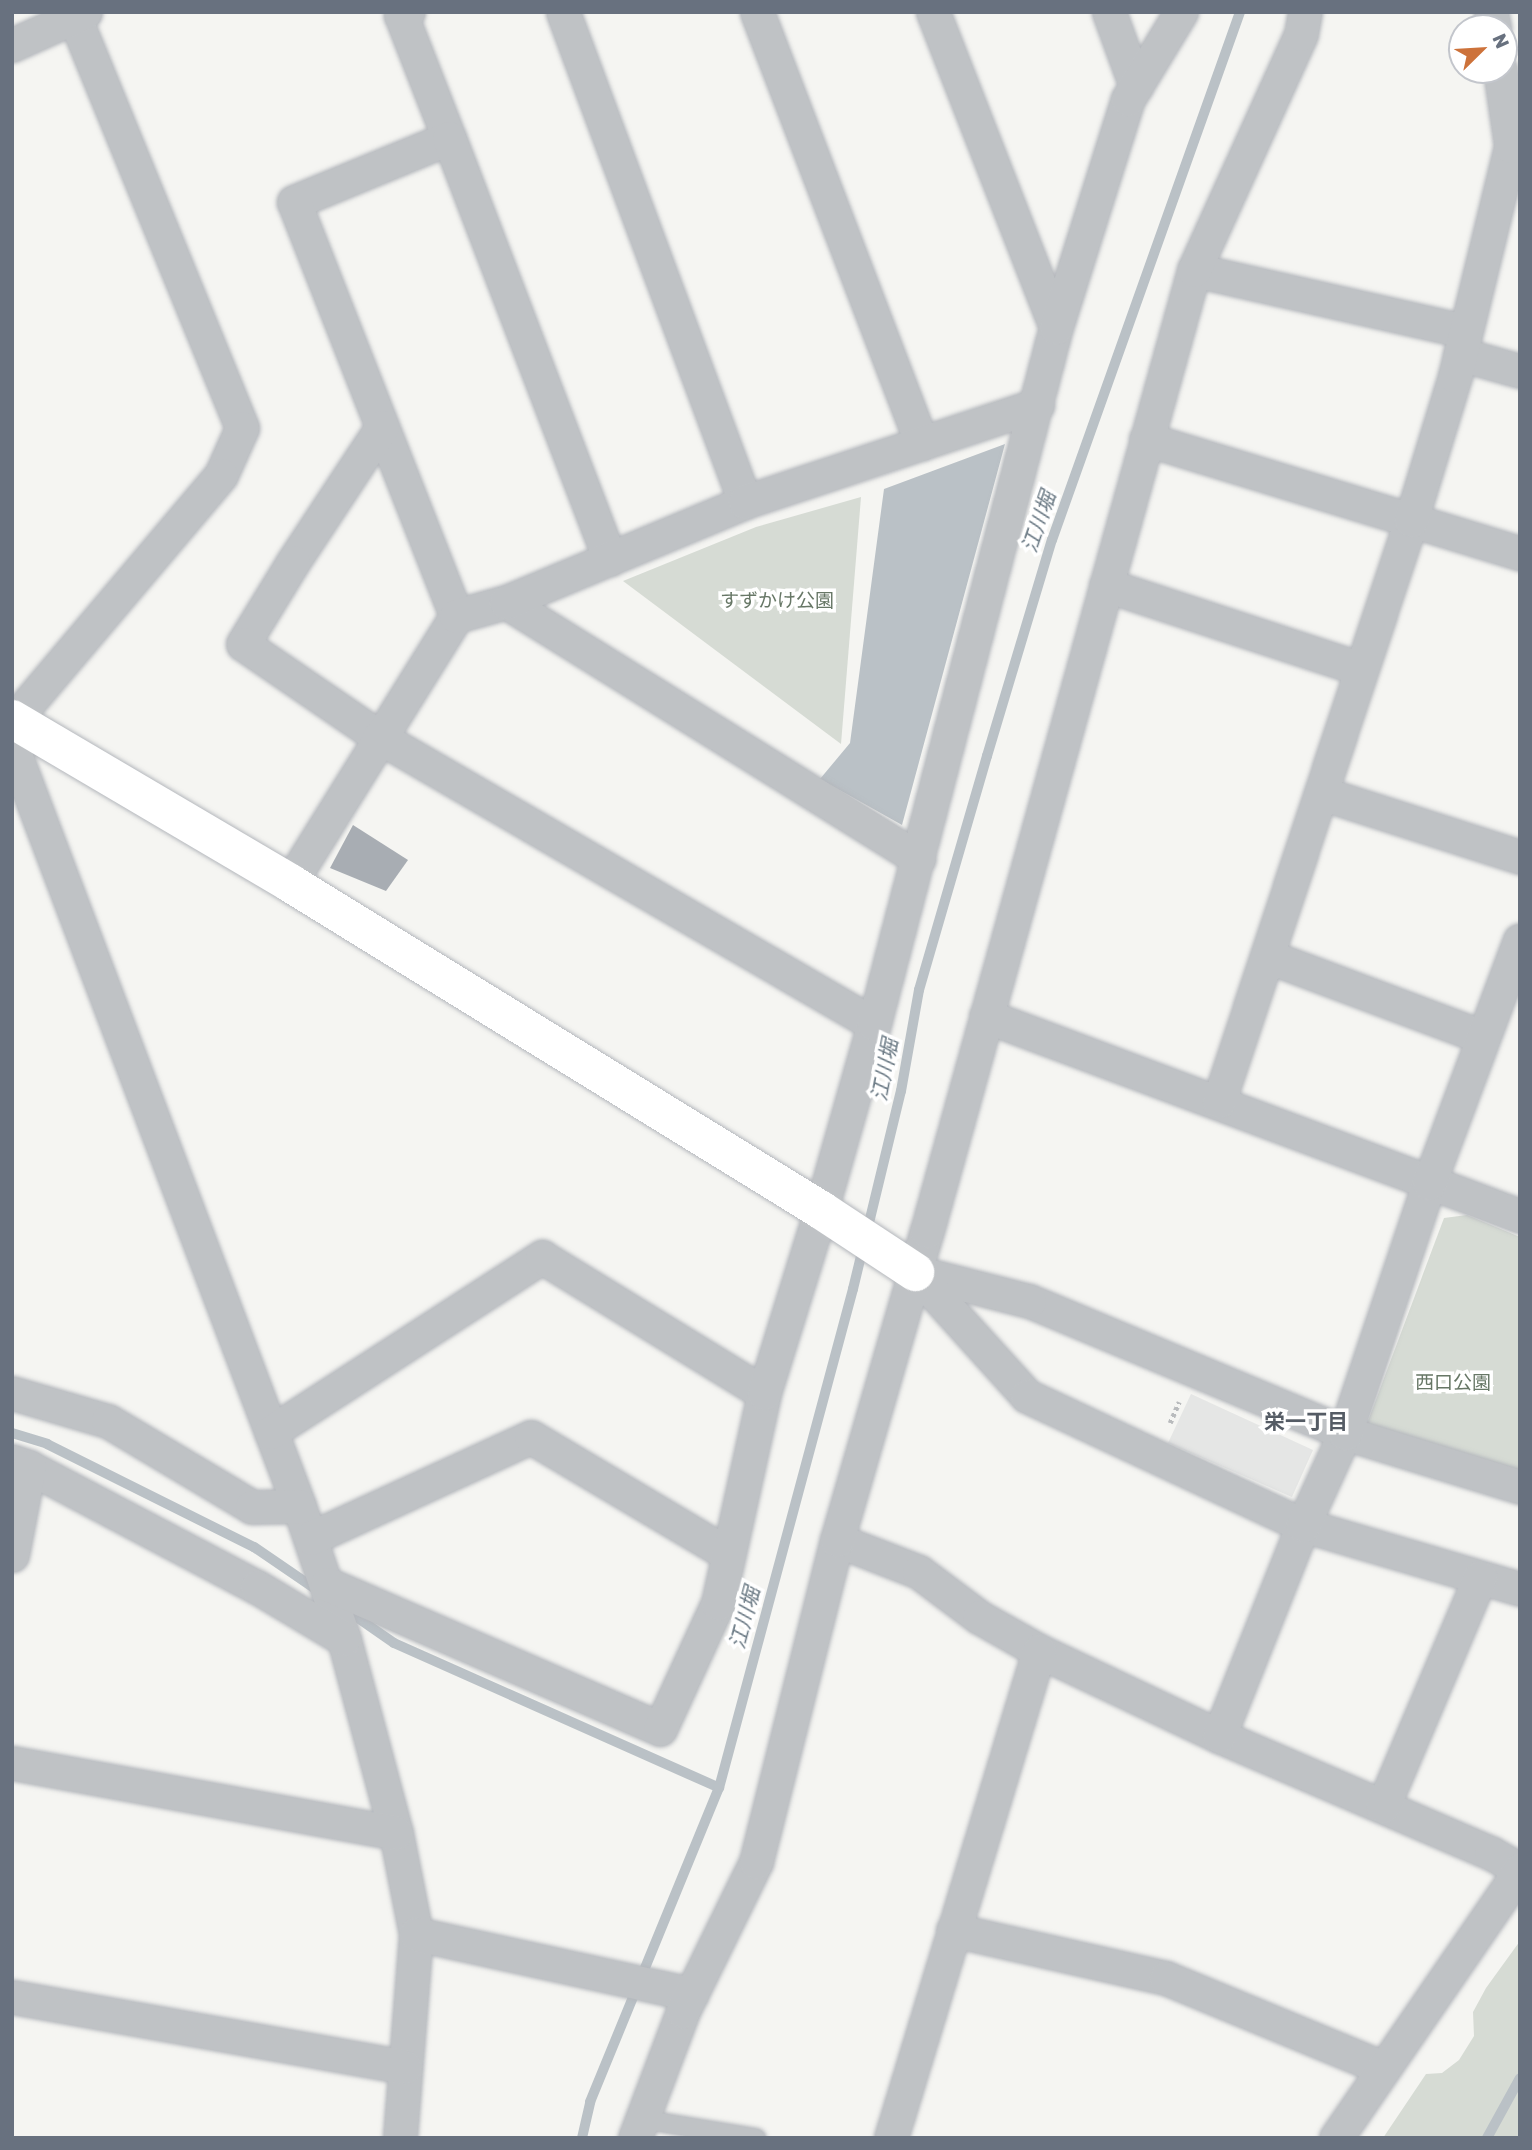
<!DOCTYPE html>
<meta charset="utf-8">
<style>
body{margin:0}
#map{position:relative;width:1532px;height:2150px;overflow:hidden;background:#f5f5f2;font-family:Rubik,"Noto Sans JP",sans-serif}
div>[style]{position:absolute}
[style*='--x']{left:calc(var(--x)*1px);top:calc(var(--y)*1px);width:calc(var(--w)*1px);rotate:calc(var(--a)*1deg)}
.built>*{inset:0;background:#e5e6e5}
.green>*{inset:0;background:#d6dbd4}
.water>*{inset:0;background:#bac1c6}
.stream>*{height:10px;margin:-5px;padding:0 5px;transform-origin:5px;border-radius:5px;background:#bac1c6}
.building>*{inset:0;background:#a8adb3}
.path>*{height:4.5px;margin-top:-2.25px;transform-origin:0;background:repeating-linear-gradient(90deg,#b9bbbd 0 3.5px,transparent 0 7px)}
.roads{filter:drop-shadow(0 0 2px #b4b7bc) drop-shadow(0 0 2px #b4b7bc)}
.lane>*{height:18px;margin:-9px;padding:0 9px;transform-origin:9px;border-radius:9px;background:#bfc2c5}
.street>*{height:33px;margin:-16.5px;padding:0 16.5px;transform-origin:16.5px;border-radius:16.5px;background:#bfc2c5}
.secondary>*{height:38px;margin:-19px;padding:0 19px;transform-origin:19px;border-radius:19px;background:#fff}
span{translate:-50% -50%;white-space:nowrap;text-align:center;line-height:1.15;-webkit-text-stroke:7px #fff;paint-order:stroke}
.park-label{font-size:19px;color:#677766}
.water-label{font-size:21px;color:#697883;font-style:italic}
.neighbourhood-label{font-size:21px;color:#555c65;font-weight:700}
.frame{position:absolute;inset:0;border:14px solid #68717f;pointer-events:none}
.north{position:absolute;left:1448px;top:14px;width:70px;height:70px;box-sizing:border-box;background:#fff;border:2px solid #c3c6cc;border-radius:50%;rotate:66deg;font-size:19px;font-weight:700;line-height:28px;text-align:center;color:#68717f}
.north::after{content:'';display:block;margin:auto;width:24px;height:32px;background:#cd723a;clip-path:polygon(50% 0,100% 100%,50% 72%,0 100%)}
</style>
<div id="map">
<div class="built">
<i style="clip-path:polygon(1191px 1394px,1313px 1450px,1292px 1497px,1168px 1443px)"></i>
</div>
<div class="green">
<i style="clip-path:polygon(861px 497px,841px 744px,623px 581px,756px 527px)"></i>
<i style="clip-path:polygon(1467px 1215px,1520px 1237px,1520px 1473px,1365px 1429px,1444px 1218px)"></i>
<i style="clip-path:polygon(1520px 1941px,1520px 2138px,1383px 2138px,1426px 2074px,1442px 2073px,1459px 2060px,1474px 2036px,1473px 2012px,1486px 1988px)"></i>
</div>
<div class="water">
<i style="clip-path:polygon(1005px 444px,902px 825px,820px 779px,850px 743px,884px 489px)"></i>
</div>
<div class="stream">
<i style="--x:12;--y:1433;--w:37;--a:17"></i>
<i style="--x:47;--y:1444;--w:231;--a:26.5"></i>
<i style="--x:254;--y:1547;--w:80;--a:34.3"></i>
<i style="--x:342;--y:1607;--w:63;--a:34.7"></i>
<i style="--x:394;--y:1643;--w:356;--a:24"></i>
<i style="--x:582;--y:2138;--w:37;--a:-77"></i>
<i style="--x:590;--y:2102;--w:339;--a:-67.7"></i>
<i style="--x:719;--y:1788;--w:517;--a:-74.97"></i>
<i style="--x:853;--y:1289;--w:204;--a:-76.4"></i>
<i style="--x:901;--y:1091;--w:103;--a:-79.9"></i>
<i style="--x:919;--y:990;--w:244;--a:-73.8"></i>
<i style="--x:987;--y:756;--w:226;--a:-73.3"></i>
<i style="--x:1052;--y:540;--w:560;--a:-70.4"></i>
<i style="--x:1487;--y:2138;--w:68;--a:-61.2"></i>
</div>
<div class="building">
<i style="clip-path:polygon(353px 825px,408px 860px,386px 891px,330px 868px)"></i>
</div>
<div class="path">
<i style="--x:1170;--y:1423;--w:23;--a:-67"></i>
</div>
<div class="roads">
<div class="lane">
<i style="--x:641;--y:2119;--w:117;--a:9.4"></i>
</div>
<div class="street">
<i style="--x:408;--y:12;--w:8;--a:157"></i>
<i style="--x:401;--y:15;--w:132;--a:68.7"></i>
<i style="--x:449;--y:138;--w:168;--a:157.6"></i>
<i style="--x:294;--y:202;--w:445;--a:68.6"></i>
<i style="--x:563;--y:12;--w:523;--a:69.62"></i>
<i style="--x:757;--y:12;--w:462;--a:69.1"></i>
<i style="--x:933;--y:12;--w:338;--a:68.7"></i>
<i style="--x:1109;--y:12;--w:79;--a:70"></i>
<i style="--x:1491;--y:12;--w:16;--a:79"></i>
<i style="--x:74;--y:16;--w:445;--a:67.8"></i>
<i style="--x:242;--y:428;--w:51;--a:114.1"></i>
<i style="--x:221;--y:475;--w:321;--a:130.2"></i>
<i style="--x:14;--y:720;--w:29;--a:92"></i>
<i style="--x:13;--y:749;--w:809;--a:69.3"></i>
<i style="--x:299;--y:1506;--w:140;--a:71.3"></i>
<i style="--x:344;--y:1639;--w:201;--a:75"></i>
<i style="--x:396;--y:1833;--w:103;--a:78.8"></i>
<i style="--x:416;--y:1934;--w:205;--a:94.5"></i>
<i style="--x:12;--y:45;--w:80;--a:-24.3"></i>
<i style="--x:449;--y:138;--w:451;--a:69.1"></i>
<i style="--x:1194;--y:270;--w:278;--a:12.7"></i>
<i style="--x:1460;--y:354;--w:62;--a:15.8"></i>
<i style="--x:382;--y:427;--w:162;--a:123.4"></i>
<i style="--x:293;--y:562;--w:96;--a:121.4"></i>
<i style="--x:243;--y:644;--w:165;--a:34.4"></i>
<i style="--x:379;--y:737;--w:572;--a:30.11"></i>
<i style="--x:1146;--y:439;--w:391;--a:17"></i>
<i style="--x:1106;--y:585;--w:268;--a:18.2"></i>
<i style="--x:506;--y:602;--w:486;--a:31.9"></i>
<i style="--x:1321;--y:793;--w:209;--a:17.8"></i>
<i style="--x:290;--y:883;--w:314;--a:-58.1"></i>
<i style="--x:456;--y:616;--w:52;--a:-15.6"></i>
<i style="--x:506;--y:602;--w:259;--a:-22.7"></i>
<i style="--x:745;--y:502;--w:308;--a:-18.4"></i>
<i style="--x:1267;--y:956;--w:231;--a:20.6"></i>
<i style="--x:986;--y:1016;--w:570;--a:20.53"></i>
<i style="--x:1219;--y:1101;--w:612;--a:-71.71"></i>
<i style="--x:1411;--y:520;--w:151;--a:-73"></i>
<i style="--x:1455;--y:376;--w:237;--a:-76.3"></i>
<i style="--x:1511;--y:146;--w:77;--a:-98.2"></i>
<i style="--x:12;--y:1393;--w:100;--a:16.3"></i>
<i style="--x:108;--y:1421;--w:168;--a:30.8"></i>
<i style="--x:252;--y:1507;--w:47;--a:-1.2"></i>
<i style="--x:271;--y:1432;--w:323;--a:-32.9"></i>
<i style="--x:542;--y:1257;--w:260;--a:31.5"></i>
<i style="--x:12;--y:1461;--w:18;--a:19"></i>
<i style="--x:29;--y:1467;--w:258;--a:27.8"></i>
<i style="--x:257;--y:1587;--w:101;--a:30.9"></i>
<i style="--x:1520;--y:1487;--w:183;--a:-162.9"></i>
<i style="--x:1345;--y:1433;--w:342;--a:-157.3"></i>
<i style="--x:1029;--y:1301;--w:118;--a:-165.7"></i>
<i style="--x:915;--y:1272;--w:167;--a:47.9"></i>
<i style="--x:1027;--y:1396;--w:305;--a:25.1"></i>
<i style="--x:1303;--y:1525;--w:226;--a:16.4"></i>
<i style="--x:311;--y:1538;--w:242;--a:-24.7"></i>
<i style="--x:531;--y:1437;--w:229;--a:30.7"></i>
<i style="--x:837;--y:1540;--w:88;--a:21.3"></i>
<i style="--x:919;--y:1572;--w:75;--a:36.9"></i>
<i style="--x:979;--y:1617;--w:69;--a:29.5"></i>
<i style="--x:1039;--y:1651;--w:199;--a:25.3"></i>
<i style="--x:1219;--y:1736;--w:296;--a:23.3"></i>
<i style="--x:1491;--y:1853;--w:34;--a:30"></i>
<i style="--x:12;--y:1555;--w:90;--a:-79.1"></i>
<i style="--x:327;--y:1584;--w:363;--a:23.5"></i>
<i style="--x:660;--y:1729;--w:139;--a:-65.3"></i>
<i style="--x:718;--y:1603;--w:215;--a:-77.6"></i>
<i style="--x:764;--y:1393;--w:192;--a:-72.7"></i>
<i style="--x:821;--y:1210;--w:193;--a:-74.1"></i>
<i style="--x:874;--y:1024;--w:720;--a:-75.37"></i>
<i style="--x:1056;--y:327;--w:239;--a:-72.5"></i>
<i style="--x:1128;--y:99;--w:102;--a:-58.7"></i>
<i style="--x:1219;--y:1736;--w:227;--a:-68.3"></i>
<i style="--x:1303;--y:1525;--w:101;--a:-65.5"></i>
<i style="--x:1345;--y:1433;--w:264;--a:-71.4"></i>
<i style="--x:1429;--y:1183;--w:259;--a:-69.5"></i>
<i style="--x:12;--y:1763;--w:390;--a:10.3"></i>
<i style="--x:1383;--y:1806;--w:248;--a:-67"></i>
<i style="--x:953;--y:1930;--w:218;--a:12.7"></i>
<i style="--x:1166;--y:1978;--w:235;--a:22.5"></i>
<i style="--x:416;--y:1934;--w:282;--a:12.3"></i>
<i style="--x:12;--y:1997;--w:399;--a:10.1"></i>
<i style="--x:635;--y:2138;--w:136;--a:-69.3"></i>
<i style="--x:683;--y:2011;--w:166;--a:-63.9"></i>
<i style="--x:756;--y:1862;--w:332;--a:-75.9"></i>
<i style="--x:837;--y:1540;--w:322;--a:-73.8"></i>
<i style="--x:927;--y:1231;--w:997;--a:-74.47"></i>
<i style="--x:1194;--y:270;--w:259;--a:-65.6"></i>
<i style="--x:1301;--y:34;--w:22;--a:-80"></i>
<i style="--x:891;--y:2138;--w:509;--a:-73.1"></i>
<i style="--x:1336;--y:2138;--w:325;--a:-55.5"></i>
</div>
<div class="secondary">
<i style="--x:12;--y:719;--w:323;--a:30.5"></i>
<i style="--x:290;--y:883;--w:624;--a:31.63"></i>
<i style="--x:821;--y:1210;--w:113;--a:33.4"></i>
</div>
</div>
<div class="park-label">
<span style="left:777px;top:601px">すずかけ公園</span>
<span style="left:1453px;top:1383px">西口公園</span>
</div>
<div class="water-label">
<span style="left:1039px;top:522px;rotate:-71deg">江川堀</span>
<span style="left:885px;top:1070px;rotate:-79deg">江川堀</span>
<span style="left:745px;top:1618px;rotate:-75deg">江川堀</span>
</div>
<div class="neighbourhood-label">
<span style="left:1306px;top:1422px">栄一丁目</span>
</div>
<div class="frame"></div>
<div class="north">N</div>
</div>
